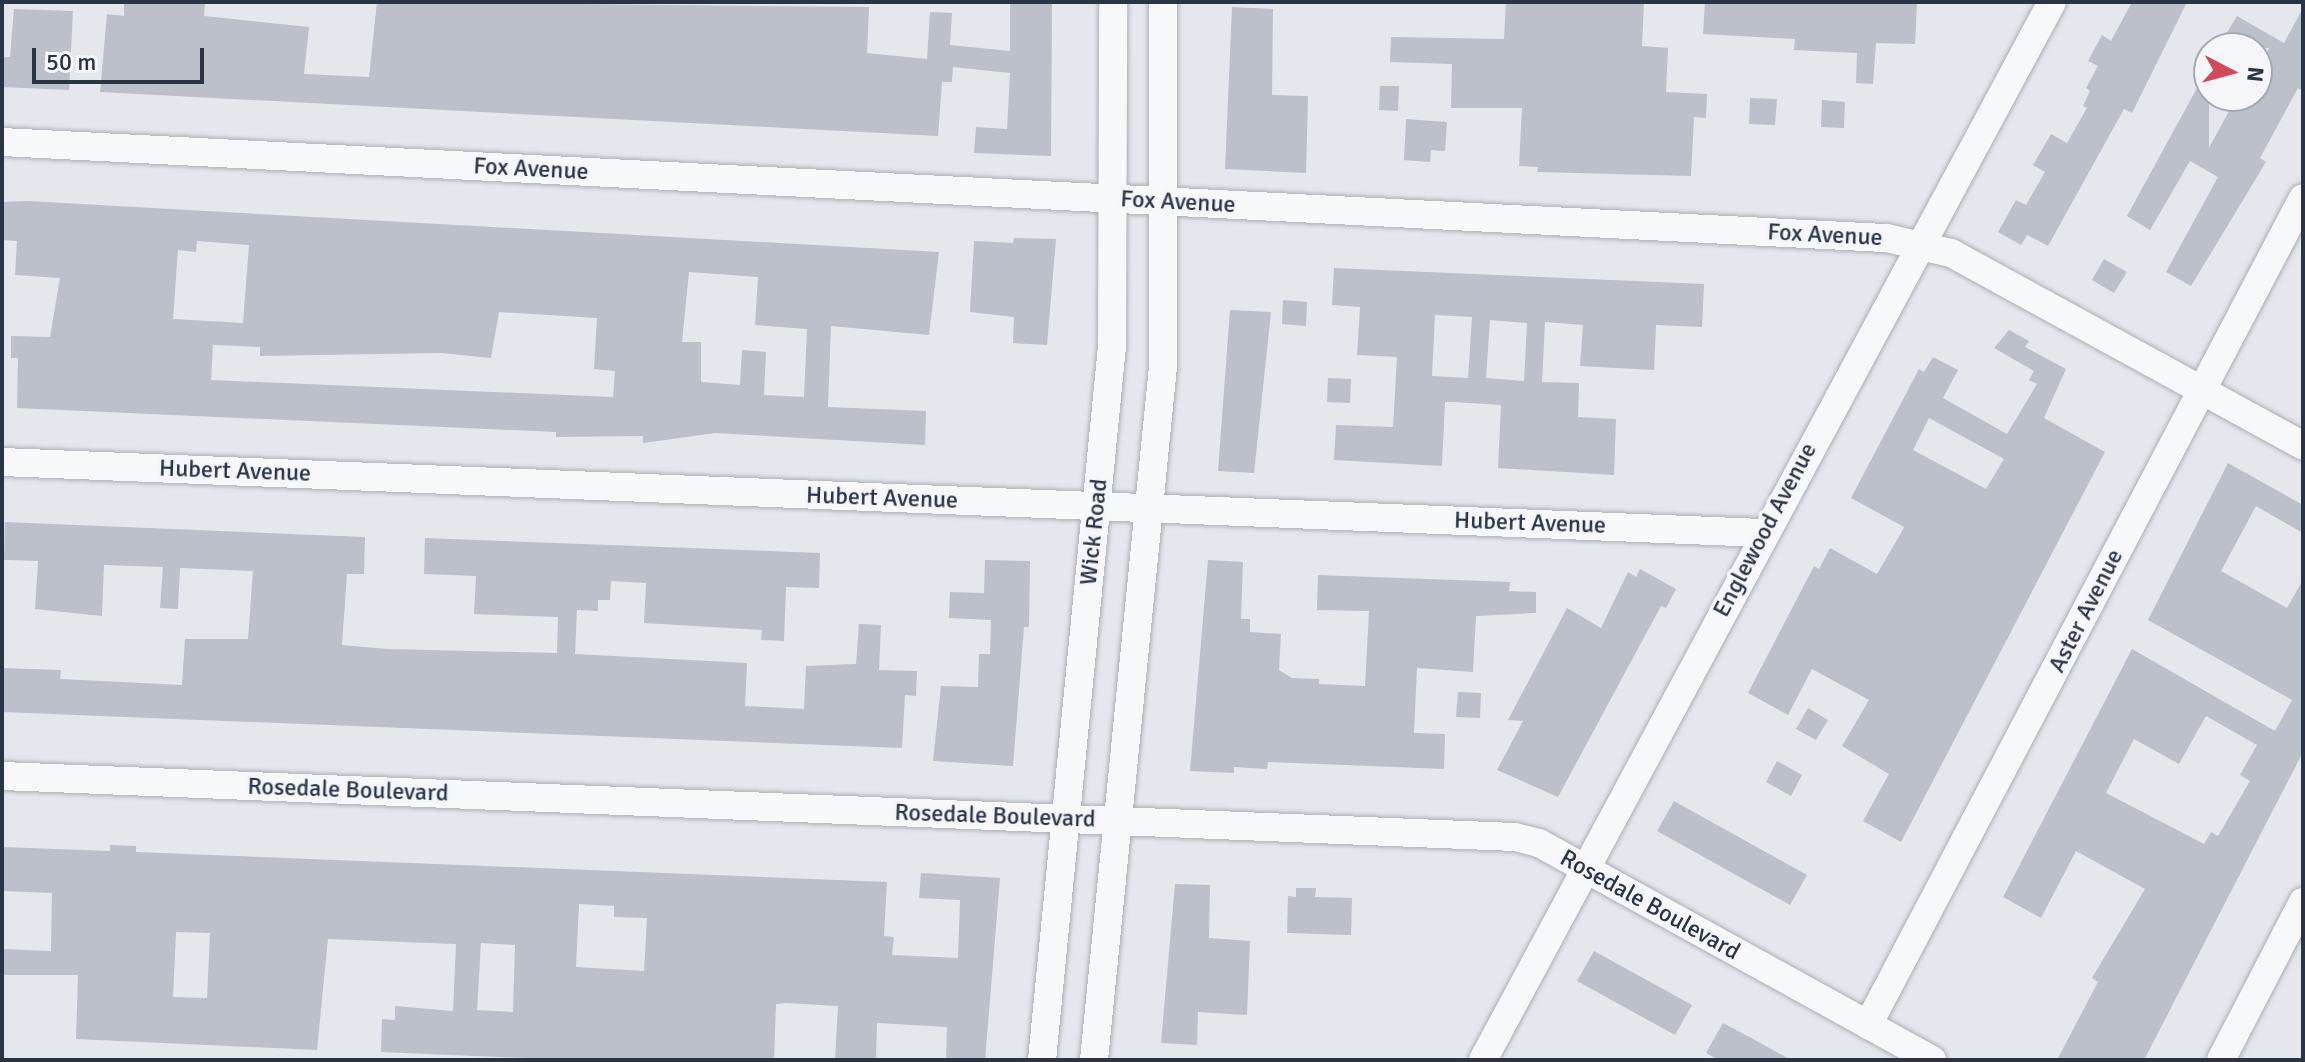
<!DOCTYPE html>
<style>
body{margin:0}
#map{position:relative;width:2305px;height:1062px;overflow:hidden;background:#e4e7ec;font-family:Signika,sans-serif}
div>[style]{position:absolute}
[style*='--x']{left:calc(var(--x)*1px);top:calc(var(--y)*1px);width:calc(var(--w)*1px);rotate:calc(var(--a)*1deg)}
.building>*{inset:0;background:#bbc0ca}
.roads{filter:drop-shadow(0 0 2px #a9aeb7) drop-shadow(0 0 2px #a9aeb7)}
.minor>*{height:28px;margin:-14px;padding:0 14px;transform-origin:14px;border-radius:14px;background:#f7f8fa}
span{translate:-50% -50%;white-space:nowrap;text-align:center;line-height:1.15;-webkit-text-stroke:7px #f4f6f9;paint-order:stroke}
.street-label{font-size:24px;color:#2b3445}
.frame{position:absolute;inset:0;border:4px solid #2b3445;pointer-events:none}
.north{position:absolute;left:2193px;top:32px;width:80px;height:80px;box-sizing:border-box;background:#f4f6f9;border:2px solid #a4a8b1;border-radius:50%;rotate:96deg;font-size:22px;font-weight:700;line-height:32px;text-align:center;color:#2b3445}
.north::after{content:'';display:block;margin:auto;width:28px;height:36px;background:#d1495b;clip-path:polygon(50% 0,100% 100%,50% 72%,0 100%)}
.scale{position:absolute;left:32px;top:48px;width:172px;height:36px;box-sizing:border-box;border:4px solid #2b3445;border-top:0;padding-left:10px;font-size:24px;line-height:28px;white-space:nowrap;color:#2b3445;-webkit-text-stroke:6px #f4f6f9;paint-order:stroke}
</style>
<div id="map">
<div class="building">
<i style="clip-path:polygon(124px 2px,205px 2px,204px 16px,309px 27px,304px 74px,369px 77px,377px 2px,869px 7px,867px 53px,927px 59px,930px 12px,952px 13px,950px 45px,1010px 51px,1010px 2px,1052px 4px,1051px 156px,974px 153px,976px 127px,1007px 129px,1010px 73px,953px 67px,952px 82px,942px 82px,938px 136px,100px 92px,107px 14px,124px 16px)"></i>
<i style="clip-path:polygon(1506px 2px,1644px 2px,1642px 46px,1668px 48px,1666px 92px,1707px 94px,1706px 118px,1694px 117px,1691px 176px,1537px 172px,1538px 167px,1519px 166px,1522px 108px,1451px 108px,1452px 64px,1390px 62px,1391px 37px,1504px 39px)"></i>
<i style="clip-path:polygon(1705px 2px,1917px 4px,1915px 44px,1876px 43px,1873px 84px,1856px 83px,1857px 53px,1794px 50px,1795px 39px,1703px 34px)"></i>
<i style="clip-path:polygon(2132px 2px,2187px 2px,2132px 113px,2124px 109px,2048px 246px,2027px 235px,2021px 245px,1998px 232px,2016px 200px,2026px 205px,2045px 172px,2033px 165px,2051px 134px,2067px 143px,2087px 108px,2083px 106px,2090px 91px,2086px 88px,2098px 66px,2088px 61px,2102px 35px,2111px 41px)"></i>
<i style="clip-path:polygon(1232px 7px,1273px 9px,1272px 95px,1308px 96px,1306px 173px,1225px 169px)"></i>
<i style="clip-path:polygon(2303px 8px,2303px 91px,2298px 88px,2260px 158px,2266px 162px,2191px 286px,2166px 272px,2218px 177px,2190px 161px,2150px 230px,2127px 216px,2209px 66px,2209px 148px,2234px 102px,2243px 107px,2250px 96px,2257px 96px,2266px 67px,2261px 64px,2269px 48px,2244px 48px,2224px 37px,2237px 16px,2284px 43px)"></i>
<i style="clip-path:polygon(14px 9px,73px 11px,69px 90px,2px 87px,2px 57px,10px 57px)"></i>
<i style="clip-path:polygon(1380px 86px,1399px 86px,1398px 111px,1379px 110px)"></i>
<i style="clip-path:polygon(1750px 98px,1777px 99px,1775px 125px,1749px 124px)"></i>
<i style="clip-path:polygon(1822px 100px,1845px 102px,1844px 128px,1821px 127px)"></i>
<i style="clip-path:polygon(1406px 119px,1447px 122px,1445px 151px,1431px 150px,1430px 162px,1404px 160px)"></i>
<i style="clip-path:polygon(evenodd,28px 201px,939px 252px,929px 335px,831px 326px,828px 407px,926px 411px,925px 445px,715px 433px,643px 443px,643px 436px,556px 437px,556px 432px,17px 408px,18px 358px,11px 358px,11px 336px,50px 337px,60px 278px,15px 275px,17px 241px,2px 240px,2px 202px,28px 201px,197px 241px,249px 245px,243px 323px,173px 319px,178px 250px,196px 252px,197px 241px,28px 201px,689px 272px,758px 277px,755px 325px,807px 329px,804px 397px,764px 395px,766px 352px,742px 350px,740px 385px,701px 382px,701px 342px,682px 342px,689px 272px,28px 201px,499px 312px,597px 318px,594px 369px,615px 371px,613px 397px,211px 380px,213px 345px,260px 347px,260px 356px,441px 353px,491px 358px,499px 312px)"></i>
<i style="clip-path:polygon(1014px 238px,1056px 239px,1047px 345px,1013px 343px,1014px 317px,970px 312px,974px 241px,1013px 243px)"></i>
<i style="clip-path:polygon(2104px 259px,2127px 272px,2114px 293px,2092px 280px)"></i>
<i style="clip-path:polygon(evenodd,1334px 268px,1704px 284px,1702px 327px,1656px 325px,1654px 370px,1580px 366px,1583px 325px,1545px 322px,1542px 382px,1579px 383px,1578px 417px,1616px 419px,1614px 475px,1498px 468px,1501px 405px,1454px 402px,1445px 402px,1442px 466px,1334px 460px,1336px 425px,1393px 427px,1397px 357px,1357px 355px,1360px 307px,1332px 305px,1334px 268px,1435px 315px,1472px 317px,1468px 378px,1432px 376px,1435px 315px,1334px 268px,1490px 320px,1527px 323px,1524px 381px,1486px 378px,1490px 320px)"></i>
<i style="clip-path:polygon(1283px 300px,1307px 302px,1306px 326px,1282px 324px)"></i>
<i style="clip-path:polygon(1230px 310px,1271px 312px,1254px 473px,1218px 471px)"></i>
<i style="clip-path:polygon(evenodd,2009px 330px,2029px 341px,2025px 347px,2066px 369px,2044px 418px,2105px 452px,1901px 842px,1863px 821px,1889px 774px,1842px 746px,1869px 700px,1812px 669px,1788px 715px,1748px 693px,1814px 566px,1819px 569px,1830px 548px,1877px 574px,1901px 533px,1904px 527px,1851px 498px,1919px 369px,1924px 372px,1933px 357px,1958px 370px,1943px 398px,2007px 434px,2037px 384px,2029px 380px,2034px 371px,1994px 348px,2009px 330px,1929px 418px,2004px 459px,1986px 489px,1913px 450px,1929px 418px)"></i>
<i style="clip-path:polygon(1328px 378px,1351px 379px,1350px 403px,1327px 402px)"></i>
<i style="clip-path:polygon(evenodd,2228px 463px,2303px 505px,2303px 533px,2256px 506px,2221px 571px,2287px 608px,2303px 580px,2303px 752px,2144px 1060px,2057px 1060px,2098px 982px,2092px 978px,2145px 889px,2076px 851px,2041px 918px,2003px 897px,2132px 649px,2275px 731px,2292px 700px,2148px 620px,2228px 463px,2206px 716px,2257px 745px,2240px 775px,2250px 781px,2218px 836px,2211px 832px,2204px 844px,2106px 793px,2134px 739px,2179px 764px,2206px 716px)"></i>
<i style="clip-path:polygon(5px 522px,365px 537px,364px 574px,347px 574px,342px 645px,387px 649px,557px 653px,558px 617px,474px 614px,476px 576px,424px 574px,425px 538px,820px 553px,819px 588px,786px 587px,784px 641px,761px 640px,762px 630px,644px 623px,646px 583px,611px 581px,610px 600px,598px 600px,598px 611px,577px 610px,575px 654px,747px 663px,745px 706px,804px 709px,806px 666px,856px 664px,859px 624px,881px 625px,879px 670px,917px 671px,916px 696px,905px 695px,902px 748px,2px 712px,2px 668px,61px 670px,60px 679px,182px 685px,185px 639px,248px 639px,253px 571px,180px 568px,178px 609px,160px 608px,163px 567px,104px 565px,102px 616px,35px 609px,38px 561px,4px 560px)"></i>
<i style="clip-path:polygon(985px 560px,1030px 561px,1029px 627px,1024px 627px,1013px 766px,933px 761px,941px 686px,978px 687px,979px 654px,990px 654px,991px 620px,949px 618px,950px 592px,984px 593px)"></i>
<i style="clip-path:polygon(1208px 560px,1243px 562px,1241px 619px,1250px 619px,1250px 632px,1281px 634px,1279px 670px,1292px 678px,1319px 679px,1319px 684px,1365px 686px,1369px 611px,1317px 610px,1318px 575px,1510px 582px,1509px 591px,1536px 592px,1536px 613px,1476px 616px,1473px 672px,1417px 668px,1414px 733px,1445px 734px,1444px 769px,1268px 762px,1267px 769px,1234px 767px,1234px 773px,1190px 771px)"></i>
<i style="clip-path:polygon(1640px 569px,1676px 589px,1666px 608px,1661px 606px,1558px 797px,1497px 770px,1523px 721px,1508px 720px,1567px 608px,1601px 628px,1628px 572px,1636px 577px)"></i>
<i style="clip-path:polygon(1458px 692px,1481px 693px,1480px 718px,1456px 717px)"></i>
<i style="clip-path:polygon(1808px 708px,1828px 720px,1816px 740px,1796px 729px)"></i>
<i style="clip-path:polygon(1777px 761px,1802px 775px,1791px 796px,1766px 782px)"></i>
<i style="clip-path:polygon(1674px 801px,1807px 875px,1790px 905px,1657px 831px)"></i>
<i style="clip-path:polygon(evenodd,110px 845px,136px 846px,136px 852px,887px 882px,884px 936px,894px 937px,892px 955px,958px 958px,960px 900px,919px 898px,921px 873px,1000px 878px,985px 1060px,946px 1060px,947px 1027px,877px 1023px,876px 1060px,835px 1060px,838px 1006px,786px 1003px,776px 1004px,774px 1060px,571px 1060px,381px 1052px,382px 1019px,395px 1020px,395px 1006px,453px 1011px,456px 944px,328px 939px,317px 1050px,76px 1039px,78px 975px,2px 975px,2px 949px,51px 951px,52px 893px,2px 891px,2px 847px,110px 851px,110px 845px,579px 904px,614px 906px,614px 917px,647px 918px,644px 971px,576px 967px,579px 904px,110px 845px,176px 932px,210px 933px,207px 998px,173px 997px,176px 932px,110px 845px,481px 943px,515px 945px,513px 1012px,477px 1010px,481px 943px)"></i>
<i style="clip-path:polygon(1175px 884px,1210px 885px,1209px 938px,1250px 941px,1247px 1015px,1198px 1012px,1197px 1045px,1161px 1043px)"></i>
<i style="clip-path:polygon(1296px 888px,1316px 888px,1315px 897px,1352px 898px,1351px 935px,1287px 933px,1288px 896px,1296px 897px)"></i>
<i style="clip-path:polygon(1594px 951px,1692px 1005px,1675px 1035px,1577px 981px)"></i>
<i style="clip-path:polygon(1723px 1023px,1755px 1040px,1791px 1060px,1719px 1060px,1706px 1053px)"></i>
</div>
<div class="roads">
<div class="minor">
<i style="--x:2;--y:142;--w:1887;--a:2.92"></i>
<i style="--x:1887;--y:238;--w:66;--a:13.2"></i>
<i style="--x:1951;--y:253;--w:401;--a:28.7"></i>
<i style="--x:2;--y:462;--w:1761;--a:2.31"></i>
<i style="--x:2;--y:776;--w:1514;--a:2.31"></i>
<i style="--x:1515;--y:837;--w:25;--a:14"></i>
<i style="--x:1539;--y:843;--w:449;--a:28.9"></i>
<i style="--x:1868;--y:1025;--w:934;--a:-62.26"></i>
<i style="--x:1042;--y:1060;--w:717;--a:-84.4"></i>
<i style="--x:1112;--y:346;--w:344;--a:-89.8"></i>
<i style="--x:1094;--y:1060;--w:697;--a:-84.32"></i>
<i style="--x:1163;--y:366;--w:364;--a:-90"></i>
<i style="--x:1483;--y:1060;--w:1201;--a:-61.73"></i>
<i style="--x:2221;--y:1060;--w:178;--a:-62.6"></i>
</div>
</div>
<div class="street-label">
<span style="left:531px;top:169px;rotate:3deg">Fox Avenue</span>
<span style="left:1178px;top:202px;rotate:3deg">Fox Avenue</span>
<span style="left:1825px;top:235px;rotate:3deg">Fox Avenue</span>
<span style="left:235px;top:471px;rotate:2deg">Hubert Avenue</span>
<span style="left:882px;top:498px;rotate:2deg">Hubert Avenue</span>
<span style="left:1530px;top:523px;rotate:2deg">Hubert Avenue</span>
<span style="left:1765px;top:530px;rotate:-62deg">Englewood Avenue</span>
<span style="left:1094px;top:532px;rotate:-84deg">Wick Road</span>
<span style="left:2086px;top:611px;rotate:-63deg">Aster Avenue</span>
<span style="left:348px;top:790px;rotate:2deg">Rosedale Boulevard</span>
<span style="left:995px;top:816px;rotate:2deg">Rosedale Boulevard</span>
<span style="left:1650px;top:905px;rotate:29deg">Rosedale Boulevard</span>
</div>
<div class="frame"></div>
<div class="north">N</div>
<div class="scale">50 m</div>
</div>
